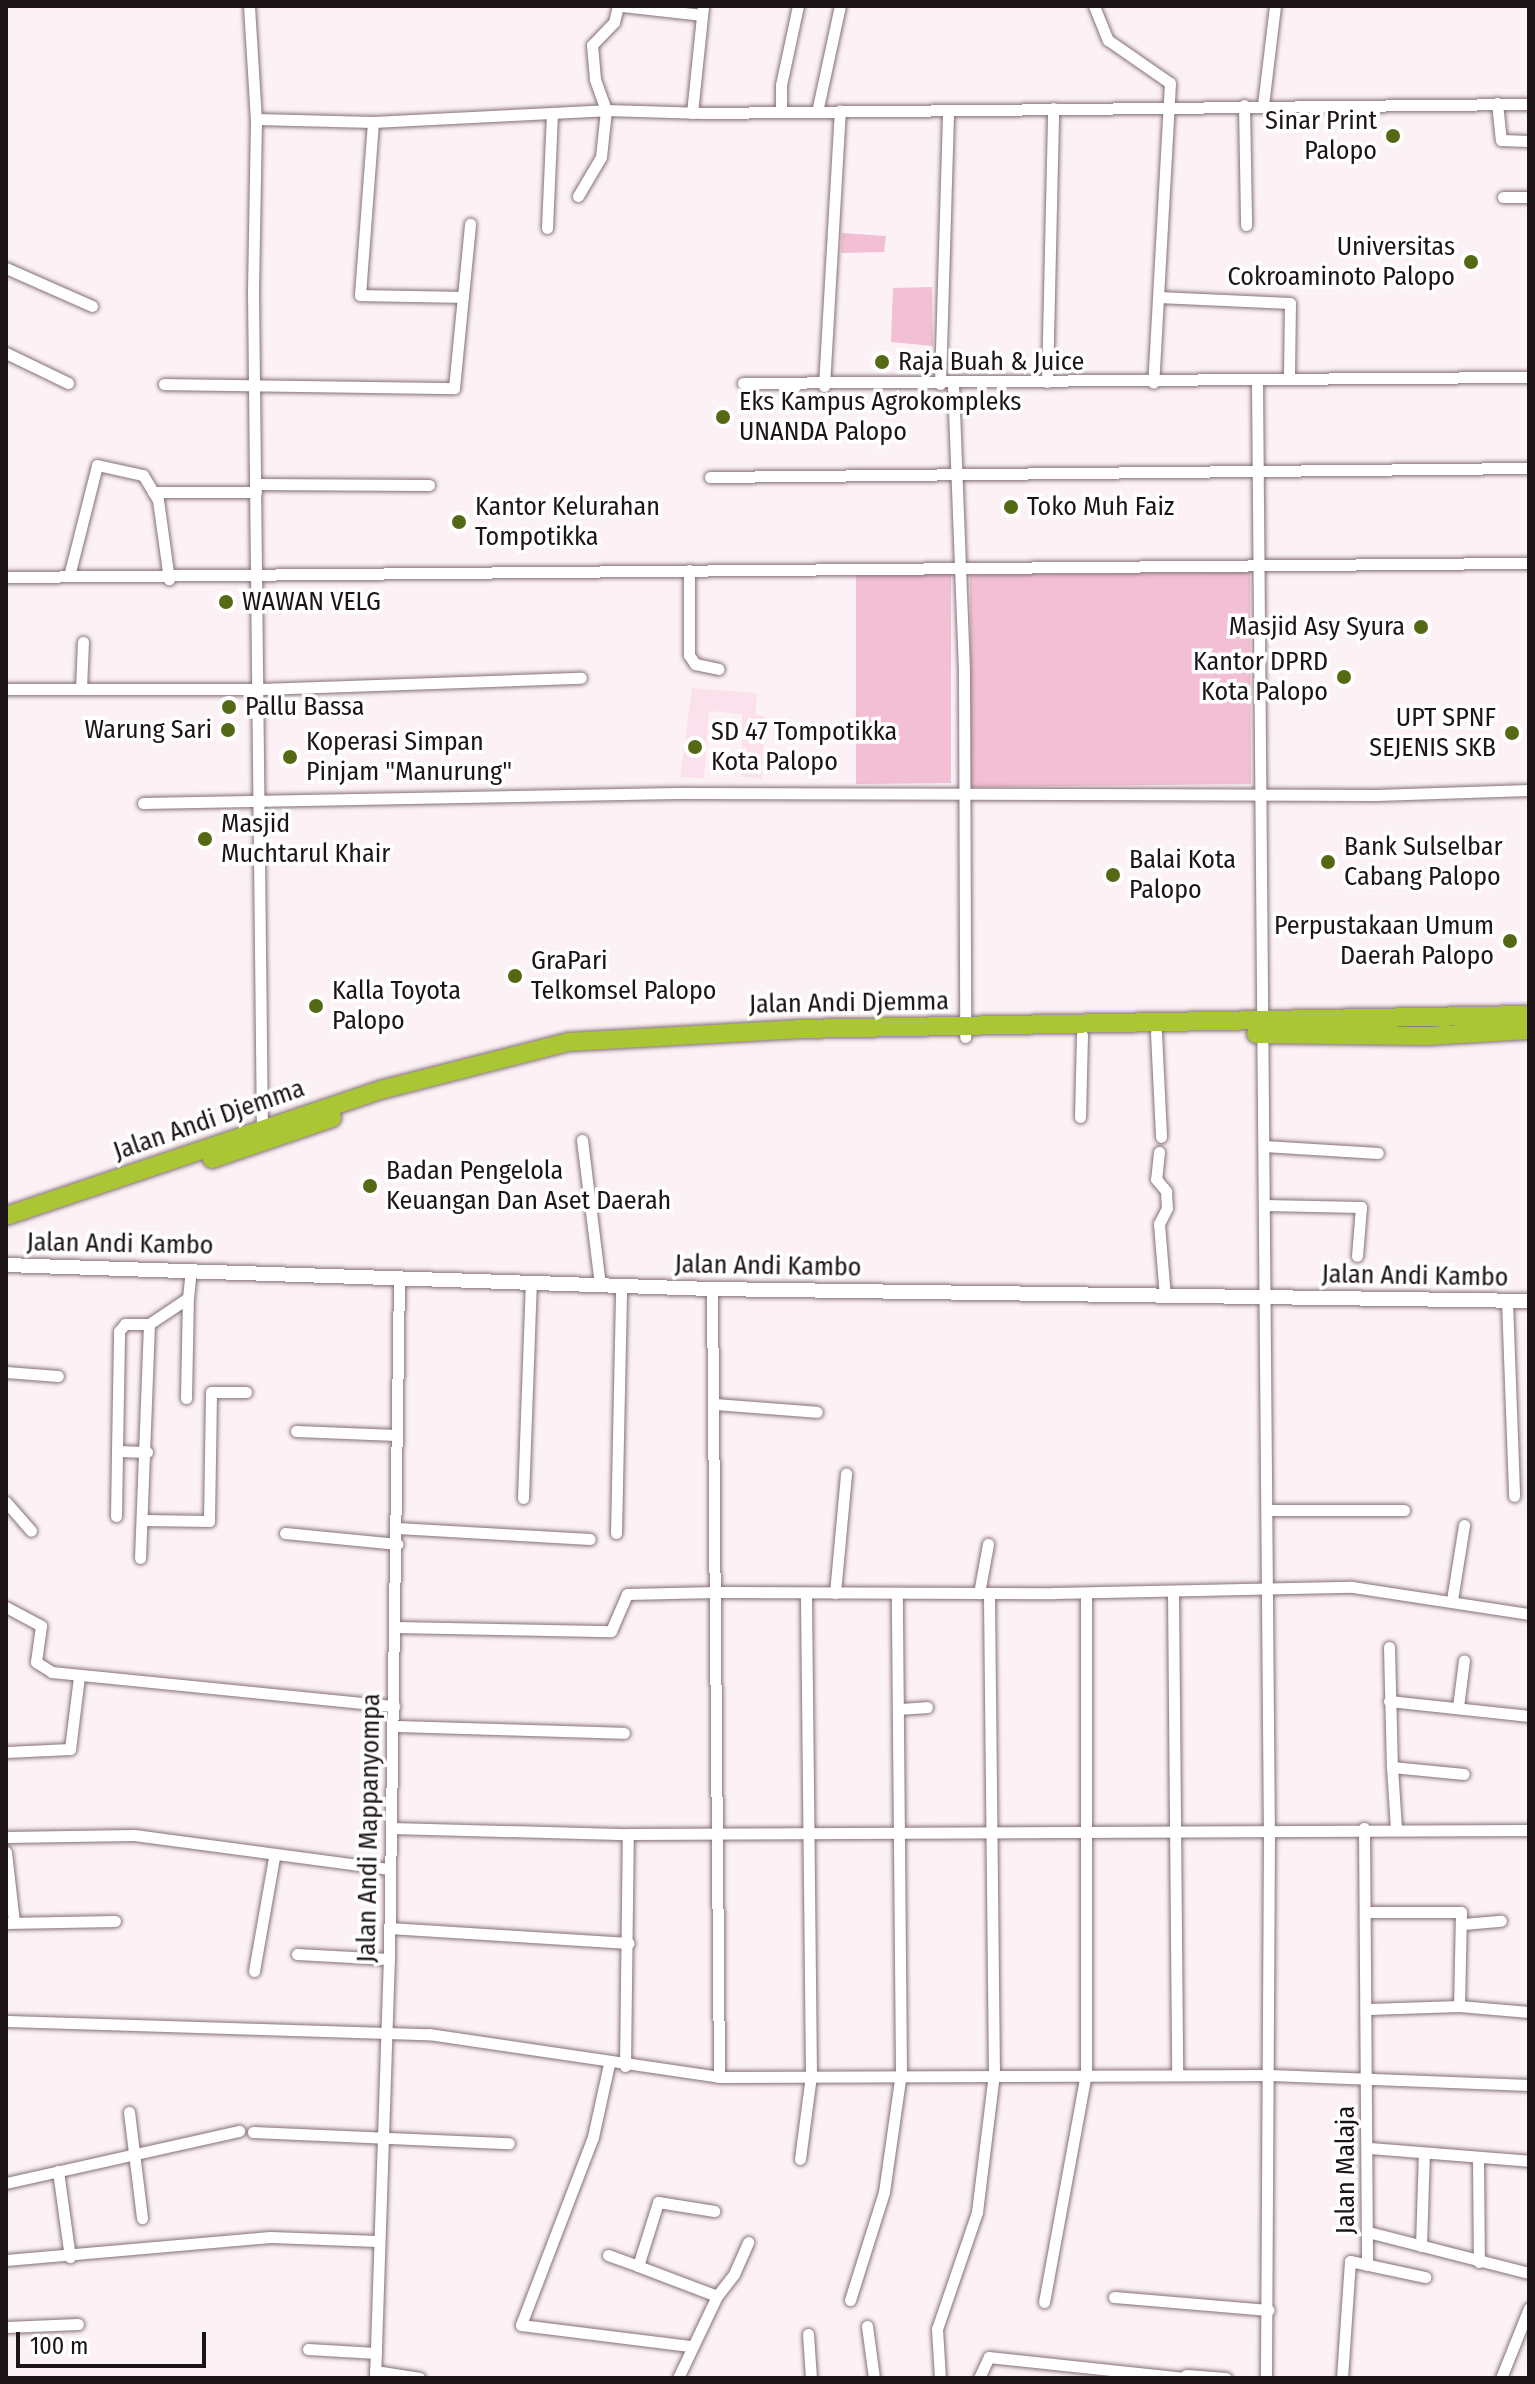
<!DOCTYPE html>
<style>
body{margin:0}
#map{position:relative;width:1535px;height:2384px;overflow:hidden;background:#fcf2f6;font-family:"Fira Sans Condensed",sans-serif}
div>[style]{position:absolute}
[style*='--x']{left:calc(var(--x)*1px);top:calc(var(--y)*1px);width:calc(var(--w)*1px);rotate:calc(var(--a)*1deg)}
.built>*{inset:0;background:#fbe1ec}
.green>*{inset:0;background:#f2bfd5}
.roads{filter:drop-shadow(0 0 2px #857079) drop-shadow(0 0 2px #857079)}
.minor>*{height:11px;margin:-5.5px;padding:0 5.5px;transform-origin:5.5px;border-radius:5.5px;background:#fff}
.tertiary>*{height:14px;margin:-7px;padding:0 7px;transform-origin:7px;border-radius:7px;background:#fff}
.trunk>*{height:18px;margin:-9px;padding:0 9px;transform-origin:9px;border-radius:9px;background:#aac634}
.dots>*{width:22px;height:22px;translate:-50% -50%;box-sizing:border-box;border:4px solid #fff;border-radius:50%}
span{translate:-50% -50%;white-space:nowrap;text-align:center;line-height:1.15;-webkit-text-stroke:7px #fff;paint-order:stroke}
.poi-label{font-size:26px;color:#1c1417}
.right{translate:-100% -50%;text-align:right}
.left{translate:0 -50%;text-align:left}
.street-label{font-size:26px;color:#1c1417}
.frame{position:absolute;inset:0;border:8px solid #1c1417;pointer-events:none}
.scale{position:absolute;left:16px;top:2332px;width:190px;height:36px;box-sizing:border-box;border:4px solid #1c1417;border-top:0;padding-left:10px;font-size:24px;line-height:28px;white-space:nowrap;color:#1c1417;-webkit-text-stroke:6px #fff;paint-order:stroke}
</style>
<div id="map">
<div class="built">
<i style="clip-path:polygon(692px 688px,757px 693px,756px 714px,765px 717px,762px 779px,742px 777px,742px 714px,709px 711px,704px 778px,680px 777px)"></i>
</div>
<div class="green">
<i style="clip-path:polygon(842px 233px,886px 236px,884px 252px,841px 253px)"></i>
<i style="clip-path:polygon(932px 287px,933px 346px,891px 342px,893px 288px)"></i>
<i style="clip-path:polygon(1250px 572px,1251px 784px,971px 787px,970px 575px)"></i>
<i style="clip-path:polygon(856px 574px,951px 574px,951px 783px,856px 784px)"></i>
</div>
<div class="roads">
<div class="minor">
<i style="--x:249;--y:6;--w:113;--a:86.5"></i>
<i style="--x:256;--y:119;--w:172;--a:91"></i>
<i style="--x:253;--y:291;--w:842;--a:89.39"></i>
<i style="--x:621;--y:6;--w:81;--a:6.3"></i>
<i style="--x:1094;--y:6;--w:37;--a:68"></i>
<i style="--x:1108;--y:40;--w:75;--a:34.7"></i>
<i style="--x:1170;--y:83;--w:300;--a:93.2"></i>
<i style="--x:1497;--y:103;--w:37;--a:84"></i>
<i style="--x:1501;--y:140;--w:28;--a:2"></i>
<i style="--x:1244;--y:105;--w:120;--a:89"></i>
<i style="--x:1263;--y:105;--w:100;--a:-83.1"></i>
<i style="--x:781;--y:112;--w:27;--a:-90"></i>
<i style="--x:781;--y:85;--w:81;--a:-77.9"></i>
<i style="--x:817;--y:112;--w:108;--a:-77.8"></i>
<i style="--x:692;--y:113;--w:108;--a:-84.1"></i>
<i style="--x:256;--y:119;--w:117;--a:1.5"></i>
<i style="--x:373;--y:122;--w:233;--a:-2.9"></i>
<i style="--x:606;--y:110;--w:98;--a:1.8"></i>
<i style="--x:704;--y:113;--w:825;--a:-0.63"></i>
<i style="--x:373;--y:122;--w:173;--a:94.3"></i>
<i style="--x:360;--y:295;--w:102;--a:1.1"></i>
<i style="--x:578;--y:196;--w:45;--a:-59.5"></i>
<i style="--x:601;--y:157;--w:47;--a:-83.9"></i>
<i style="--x:606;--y:110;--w:33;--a:-110"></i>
<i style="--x:595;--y:79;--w:34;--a:-95"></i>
<i style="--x:592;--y:45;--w:32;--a:-46"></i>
<i style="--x:614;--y:22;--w:16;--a:-76"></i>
<i style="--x:1503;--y:197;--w:26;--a:0"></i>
<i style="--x:547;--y:228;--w:114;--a:-87.5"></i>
<i style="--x:6;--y:268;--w:94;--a:23.8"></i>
<i style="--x:1158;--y:297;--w:132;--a:2.6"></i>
<i style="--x:1290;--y:303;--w:76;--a:90.8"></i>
<i style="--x:6;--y:353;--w:69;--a:25.8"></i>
<i style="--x:1257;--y:381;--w:1452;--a:89.53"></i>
<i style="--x:1269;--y:1833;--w:545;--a:90.32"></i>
<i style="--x:1047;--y:382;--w:274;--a:-88.7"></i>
<i style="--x:743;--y:383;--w:786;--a:-0.44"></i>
<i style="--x:164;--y:384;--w:290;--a:0.8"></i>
<i style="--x:454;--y:388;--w:165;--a:-84.4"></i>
<i style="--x:940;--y:384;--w:274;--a:-88.3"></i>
<i style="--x:953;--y:384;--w:288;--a:87.8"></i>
<i style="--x:964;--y:672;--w:365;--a:89.8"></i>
<i style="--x:824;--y:386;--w:276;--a:-86.7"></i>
<i style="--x:710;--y:477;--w:819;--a:-0.63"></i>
<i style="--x:256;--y:484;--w:173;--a:0.3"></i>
<i style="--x:153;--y:492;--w:103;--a:0"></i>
<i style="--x:689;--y:570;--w:85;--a:90"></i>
<i style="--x:689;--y:655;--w:11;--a:56"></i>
<i style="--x:695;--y:664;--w:24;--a:12"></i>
<i style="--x:69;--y:576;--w:114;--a:-75.8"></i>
<i style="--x:97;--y:465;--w:47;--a:12.3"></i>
<i style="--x:143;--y:475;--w:29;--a:59"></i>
<i style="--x:158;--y:500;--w:80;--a:82.1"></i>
<i style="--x:6;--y:577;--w:1523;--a:-0.53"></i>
<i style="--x:6;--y:689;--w:255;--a:0"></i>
<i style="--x:261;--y:689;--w:320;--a:-2"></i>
<i style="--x:81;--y:689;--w:47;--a:-87.6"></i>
<i style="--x:143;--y:803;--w:536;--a:-1.07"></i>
<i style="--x:679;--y:793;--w:697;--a:0.16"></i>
<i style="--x:1376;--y:795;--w:153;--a:-1.9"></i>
<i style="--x:1156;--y:1033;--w:104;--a:87.2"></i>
<i style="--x:1080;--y:1117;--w:82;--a:-88.6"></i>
<i style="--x:582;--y:1140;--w:146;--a:82.9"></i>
<i style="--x:1264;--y:1146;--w:114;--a:3.5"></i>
<i style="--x:1159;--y:1152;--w:27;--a:96"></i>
<i style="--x:1156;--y:1179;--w:16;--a:50"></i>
<i style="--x:1166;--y:1191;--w:17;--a:87"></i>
<i style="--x:1167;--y:1208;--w:18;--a:117"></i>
<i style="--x:1159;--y:1224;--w:73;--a:85.3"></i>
<i style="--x:1264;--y:1205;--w:97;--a:1.2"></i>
<i style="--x:1361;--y:1207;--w:49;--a:94.7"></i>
<i style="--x:712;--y:1289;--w:788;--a:89.49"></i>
<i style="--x:1507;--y:1301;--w:195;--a:87.9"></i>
<i style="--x:6;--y:1372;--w:52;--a:4.4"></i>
<i style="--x:186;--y:1398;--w:100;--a:-88.9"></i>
<i style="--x:714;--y:1404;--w:103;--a:4.4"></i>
<i style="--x:296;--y:1431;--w:100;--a:2.3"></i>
<i style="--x:147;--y:1452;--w:30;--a:-178"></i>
<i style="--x:117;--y:1451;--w:120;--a:-89"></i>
<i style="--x:119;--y:1331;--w:9;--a:-49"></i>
<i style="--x:125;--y:1324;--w:24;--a:0"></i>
<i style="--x:523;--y:1498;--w:214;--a:-87.9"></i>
<i style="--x:6;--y:1502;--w:38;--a:49"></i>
<i style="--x:1267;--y:1510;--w:137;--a:0"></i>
<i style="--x:116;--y:1516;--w:65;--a:-89.1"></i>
<i style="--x:144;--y:1520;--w:65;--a:0.9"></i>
<i style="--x:209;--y:1521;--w:129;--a:-89.1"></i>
<i style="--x:211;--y:1392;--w:35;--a:0"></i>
<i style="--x:397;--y:1528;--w:193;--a:3.3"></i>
<i style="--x:285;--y:1533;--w:113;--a:5.6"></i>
<i style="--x:616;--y:1533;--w:247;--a:-88.8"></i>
<i style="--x:140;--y:1558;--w:234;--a:-87.8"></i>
<i style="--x:149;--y:1324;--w:47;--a:-33.7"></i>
<i style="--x:188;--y:1298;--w:29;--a:-84"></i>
<i style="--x:1173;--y:1591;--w:483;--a:89.5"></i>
<i style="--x:835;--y:1593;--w:120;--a:-84.7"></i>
<i style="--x:979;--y:1593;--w:50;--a:-79.6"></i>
<i style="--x:1452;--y:1600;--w:76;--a:-80.9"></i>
<i style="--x:6;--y:1607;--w:40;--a:28"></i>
<i style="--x:41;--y:1626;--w:36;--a:98"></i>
<i style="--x:36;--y:1662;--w:19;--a:32"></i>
<i style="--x:52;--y:1672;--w:344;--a:5.7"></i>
<i style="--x:396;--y:1627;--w:215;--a:1.1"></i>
<i style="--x:611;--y:1631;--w:40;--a:-66.6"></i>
<i style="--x:627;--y:1594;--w:89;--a:-1.3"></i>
<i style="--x:716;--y:1592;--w:338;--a:0.2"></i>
<i style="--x:1054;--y:1593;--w:298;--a:-1.2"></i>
<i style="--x:1352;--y:1587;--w:179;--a:8.7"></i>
<i style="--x:1389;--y:1647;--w:120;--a:88.6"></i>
<i style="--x:1392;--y:1767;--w:72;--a:5.6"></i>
<i style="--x:1389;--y:1701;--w:141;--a:6.1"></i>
<i style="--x:1458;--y:1707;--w:47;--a:-82.7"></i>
<i style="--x:899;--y:1709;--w:28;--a:-4"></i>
<i style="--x:394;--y:1726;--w:230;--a:1.7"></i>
<i style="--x:6;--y:1752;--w:64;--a:-2.7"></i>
<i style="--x:70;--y:1749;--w:73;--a:-82.9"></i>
<i style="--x:1392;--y:1767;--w:62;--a:86.3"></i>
<i style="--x:391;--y:1828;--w:237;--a:1.5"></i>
<i style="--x:628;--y:1834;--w:901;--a:-0.25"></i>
<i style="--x:1364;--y:1828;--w:437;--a:89.6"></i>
<i style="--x:6;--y:1837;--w:128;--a:-0.9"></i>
<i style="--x:134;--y:1835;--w:258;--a:7.6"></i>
<i style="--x:6;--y:1852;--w:70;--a:83.5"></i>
<i style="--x:1367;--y:1912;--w:94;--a:0"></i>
<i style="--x:1461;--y:1912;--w:94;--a:91.2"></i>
<i style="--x:6;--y:1923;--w:109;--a:-1.1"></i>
<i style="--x:1463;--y:1924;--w:38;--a:-5"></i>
<i style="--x:389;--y:1928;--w:240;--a:3.6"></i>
<i style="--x:297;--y:1954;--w:92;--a:3.1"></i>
<i style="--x:254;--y:1971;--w:116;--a:-80"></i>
<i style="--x:1369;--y:2009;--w:90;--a:-1.9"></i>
<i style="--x:1459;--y:2006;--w:70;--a:4.9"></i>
<i style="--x:6;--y:2021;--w:423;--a:1.8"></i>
<i style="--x:429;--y:2034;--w:293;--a:8.4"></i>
<i style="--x:719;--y:2077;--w:551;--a:-0.21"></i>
<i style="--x:1270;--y:2075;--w:259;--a:2.2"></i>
<i style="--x:609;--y:2064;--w:75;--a:102.4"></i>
<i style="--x:593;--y:2137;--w:201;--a:111"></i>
<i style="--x:521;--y:2325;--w:170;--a:7.1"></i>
<i style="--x:625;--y:2066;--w:232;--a:-89.3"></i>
<i style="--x:129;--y:2112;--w:107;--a:83"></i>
<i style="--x:253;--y:2132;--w:256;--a:2.5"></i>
<i style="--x:1369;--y:2148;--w:161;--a:4.6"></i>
<i style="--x:1478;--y:2157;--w:105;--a:89.5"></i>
<i style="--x:800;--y:2159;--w:85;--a:-82.5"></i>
<i style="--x:811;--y:2075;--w:482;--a:-90.6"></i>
<i style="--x:58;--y:2171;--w:87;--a:82.1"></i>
<i style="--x:6;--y:2183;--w:239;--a:-12.6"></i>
<i style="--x:1368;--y:2232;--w:166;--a:14.3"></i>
<i style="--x:1421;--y:2246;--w:93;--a:-88.2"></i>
<i style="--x:608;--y:2255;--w:32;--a:20"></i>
<i style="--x:6;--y:2260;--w:265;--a:-5"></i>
<i style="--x:270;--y:2237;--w:108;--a:2.1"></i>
<i style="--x:717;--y:2296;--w:28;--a:-52"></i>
<i style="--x:734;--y:2274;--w:35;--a:-66"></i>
<i style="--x:1114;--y:2297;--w:155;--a:4.8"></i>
<i style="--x:850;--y:2300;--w:113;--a:-72.5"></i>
<i style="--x:884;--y:2192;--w:120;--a:-81.9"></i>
<i style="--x:901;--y:2073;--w:480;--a:-90.5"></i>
<i style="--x:1044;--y:2302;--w:233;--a:-79.6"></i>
<i style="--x:1086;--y:2073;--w:480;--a:-90"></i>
<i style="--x:867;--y:2326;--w:52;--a:82.3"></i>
<i style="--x:6;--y:2327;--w:72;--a:-2.4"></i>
<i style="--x:808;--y:2334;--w:44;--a:86.1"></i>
<i style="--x:308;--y:2349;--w:68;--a:3.4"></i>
<i style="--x:375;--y:2371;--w:45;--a:9"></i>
<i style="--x:1186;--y:2375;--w:40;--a:4.3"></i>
<i style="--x:375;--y:2378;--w:419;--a:-88.1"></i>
<i style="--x:389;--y:1959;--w:680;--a:-89.16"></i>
<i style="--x:678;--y:2378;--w:91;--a:-64.6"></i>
<i style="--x:717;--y:2296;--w:85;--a:-159.2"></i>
<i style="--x:638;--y:2266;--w:67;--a:-72.6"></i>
<i style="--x:658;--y:2202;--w:57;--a:9.1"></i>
<i style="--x:940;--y:2378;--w:49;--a:-93.5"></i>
<i style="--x:937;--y:2329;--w:124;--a:-71.1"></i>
<i style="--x:977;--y:2212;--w:139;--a:-83"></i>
<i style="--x:994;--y:2074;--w:481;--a:-90.6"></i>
<i style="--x:979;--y:2378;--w:23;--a:-65"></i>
<i style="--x:989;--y:2357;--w:198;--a:6.1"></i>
<i style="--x:1342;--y:2378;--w:117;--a:-86.1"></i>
<i style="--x:1350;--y:2261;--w:77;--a:12"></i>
<i style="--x:1501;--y:2378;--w:75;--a:-68.2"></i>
</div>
<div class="tertiary">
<i style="--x:6;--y:1265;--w:706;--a:1.95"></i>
<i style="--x:712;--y:1289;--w:817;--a:0.84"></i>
</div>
<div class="trunk">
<i style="--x:1256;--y:1034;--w:171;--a:0.7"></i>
<i style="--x:1427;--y:1036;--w:102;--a:-3.4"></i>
<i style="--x:212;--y:1159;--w:127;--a:-18.9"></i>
<i style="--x:6;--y:1216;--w:395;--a:-18.6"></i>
<i style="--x:380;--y:1090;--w:194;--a:-14.3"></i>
<i style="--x:568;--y:1042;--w:230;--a:-3.2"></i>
<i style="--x:798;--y:1029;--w:731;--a:-1.1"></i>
</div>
</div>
<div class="dots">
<i style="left:1393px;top:136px;background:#556915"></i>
<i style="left:1471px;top:262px;background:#556915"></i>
<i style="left:882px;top:362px;background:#556915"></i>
<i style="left:723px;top:417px;background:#556915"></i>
<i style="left:1011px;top:507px;background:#556915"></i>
<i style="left:459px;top:522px;background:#556915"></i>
<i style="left:226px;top:602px;background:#556915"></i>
<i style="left:1421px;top:627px;background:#556915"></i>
<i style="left:1344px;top:677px;background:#556915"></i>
<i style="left:229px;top:707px;background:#556915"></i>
<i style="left:228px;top:730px;background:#556915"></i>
<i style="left:1512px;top:733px;background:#556915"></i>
<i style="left:695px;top:747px;background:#556915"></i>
<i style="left:290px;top:757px;background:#556915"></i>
<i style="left:205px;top:839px;background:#556915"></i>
<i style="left:1328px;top:862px;background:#556915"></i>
<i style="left:1113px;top:875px;background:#556915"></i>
<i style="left:1510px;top:941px;background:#556915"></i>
<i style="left:515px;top:976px;background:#556915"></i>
<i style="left:316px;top:1006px;background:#556915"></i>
<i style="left:370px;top:1186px;background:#556915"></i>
</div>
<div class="poi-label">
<span class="right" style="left:1377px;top:136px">Sinar Print<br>Palopo</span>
<span class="right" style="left:1455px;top:262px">Universitas<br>Cokroaminoto Palopo</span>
<span class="left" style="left:898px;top:362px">Raja Buah &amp; Juice</span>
<span class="left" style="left:739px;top:417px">Eks Kampus Agrokompleks<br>UNANDA Palopo</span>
<span class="left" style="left:475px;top:522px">Kantor Kelurahan<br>Tompotikka</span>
<span class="left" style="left:1027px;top:507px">Toko Muh Faiz</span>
<span class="left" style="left:242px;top:602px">WAWAN VELG</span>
<span class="right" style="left:1405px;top:627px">Masjid Asy Syura</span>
<span class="right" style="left:1328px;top:677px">Kantor DPRD<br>Kota Palopo</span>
<span class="left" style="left:245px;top:707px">Pallu Bassa</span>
<span class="right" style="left:1496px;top:733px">UPT SPNF<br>SEJENIS SKB</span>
<span class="right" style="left:212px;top:730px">Warung Sari</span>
<span class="left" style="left:711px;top:747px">SD 47 Tompotikka<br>Kota Palopo</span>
<span class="left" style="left:306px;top:757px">Koperasi Simpan<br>Pinjam "Manurung"</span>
<span class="left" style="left:221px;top:839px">Masjid<br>Muchtarul Khair</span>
<span class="left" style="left:1344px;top:862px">Bank Sulselbar<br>Cabang Palopo</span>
<span class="left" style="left:1129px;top:875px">Balai Kota<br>Palopo</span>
<span class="right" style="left:1494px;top:941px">Perpustakaan Umum<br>Daerah Palopo</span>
<span class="left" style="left:531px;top:976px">GraPari<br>Telkomsel Palopo</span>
<span class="left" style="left:332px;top:1006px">Kalla Toyota<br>Palopo</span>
<span class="left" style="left:386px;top:1186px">Badan Pengelola<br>Keuangan Dan Aset Daerah</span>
</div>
<div class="street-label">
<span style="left:849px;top:1003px;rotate:-1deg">Jalan Andi Djemma</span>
<span style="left:209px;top:1120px;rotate:-19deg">Jalan Andi Djemma</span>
<span style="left:120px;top:1244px;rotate:1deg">Jalan Andi Kambo</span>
<span style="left:768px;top:1266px;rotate:1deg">Jalan Andi Kambo</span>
<span style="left:1415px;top:1276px;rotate:1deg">Jalan Andi Kambo</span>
<span style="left:369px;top:1828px;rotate:-89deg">Jalan Andi Mappanyompa</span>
<span style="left:1346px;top:2170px;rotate:-90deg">Jalan Malaja</span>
</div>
<div class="frame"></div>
<div class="scale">100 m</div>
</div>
